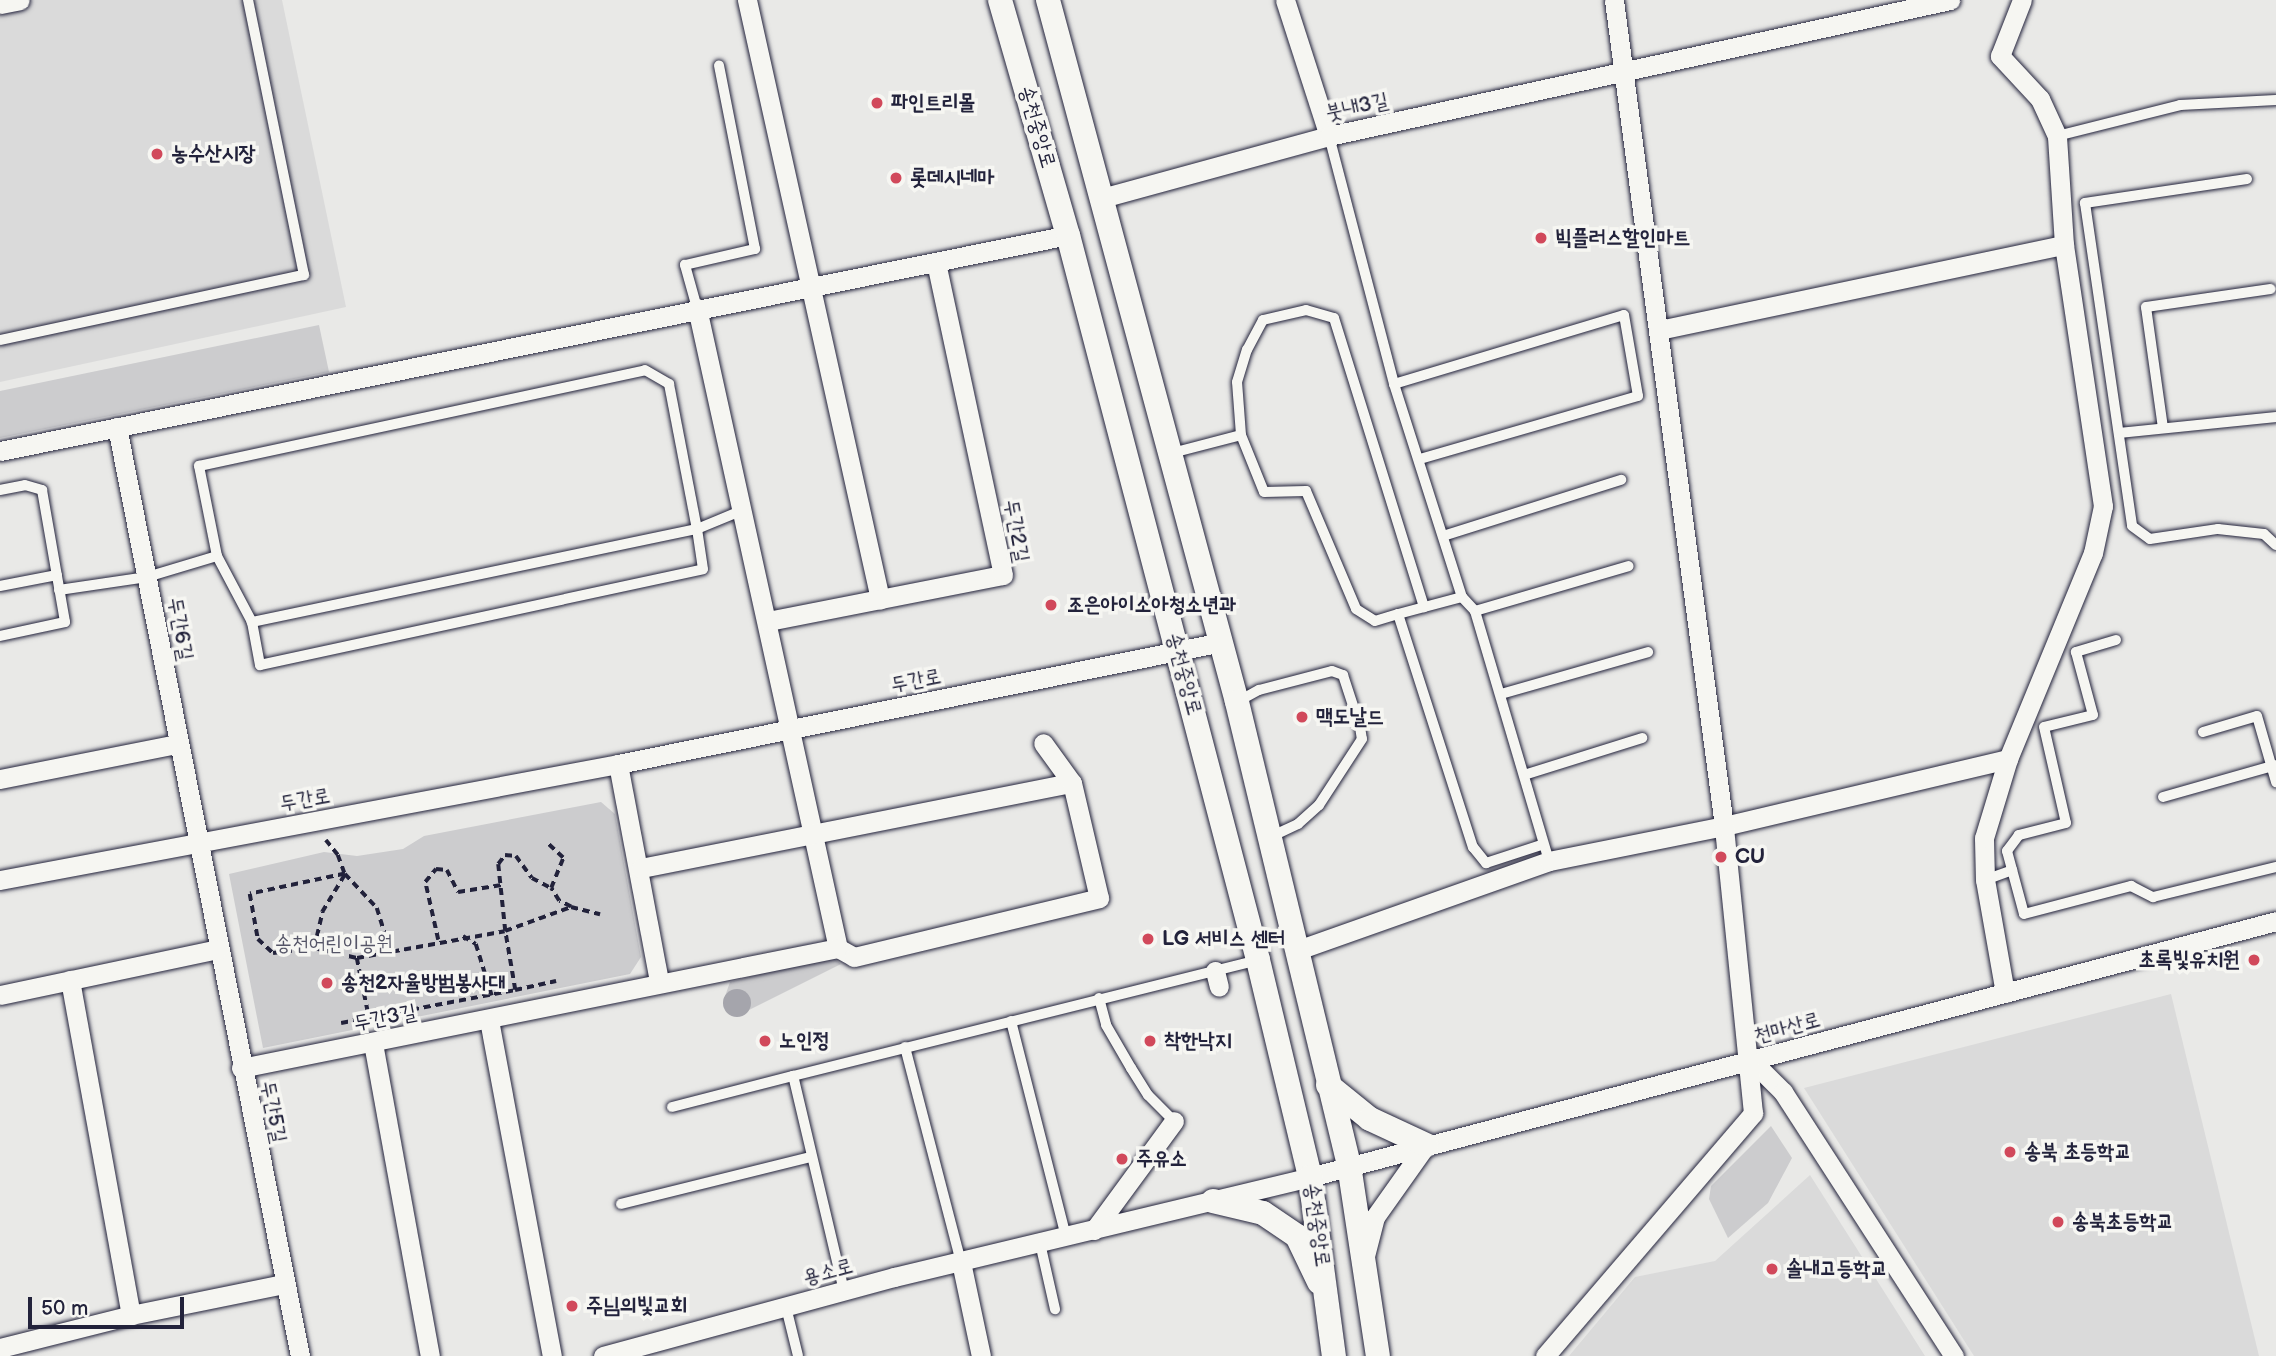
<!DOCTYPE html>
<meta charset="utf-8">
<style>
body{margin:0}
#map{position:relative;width:2276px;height:1356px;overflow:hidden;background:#e9e9e7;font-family:"Balsamiq Sans","Poor Story",sans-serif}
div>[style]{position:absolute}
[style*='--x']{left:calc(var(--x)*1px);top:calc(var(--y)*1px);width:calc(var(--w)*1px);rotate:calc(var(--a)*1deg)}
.built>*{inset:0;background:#dadada}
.green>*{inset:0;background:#ccccce}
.water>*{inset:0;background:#a5a5ac}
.round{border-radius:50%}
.path>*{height:3.5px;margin-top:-1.75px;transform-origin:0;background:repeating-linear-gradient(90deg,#22223b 0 7px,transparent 0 12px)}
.roads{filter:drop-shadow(0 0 2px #22223b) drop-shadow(0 0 2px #22223b)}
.service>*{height:10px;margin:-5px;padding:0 5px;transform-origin:5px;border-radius:5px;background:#f6f6f2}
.minor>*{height:19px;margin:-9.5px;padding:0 9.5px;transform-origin:9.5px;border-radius:9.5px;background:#f6f6f2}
.tertiary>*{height:24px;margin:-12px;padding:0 12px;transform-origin:12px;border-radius:12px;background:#f6f6f2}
.dots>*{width:19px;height:19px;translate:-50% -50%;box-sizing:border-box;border:4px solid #f6f6f2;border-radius:50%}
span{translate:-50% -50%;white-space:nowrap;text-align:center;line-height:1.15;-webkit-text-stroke:7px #f6f6f2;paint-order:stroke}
.poi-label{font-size:21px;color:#22223b;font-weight:700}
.left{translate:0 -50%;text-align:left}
.right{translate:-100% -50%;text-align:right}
.street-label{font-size:21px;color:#22223b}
.park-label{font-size:21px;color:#555567}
.scale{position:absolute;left:28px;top:1297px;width:156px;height:32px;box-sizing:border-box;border:4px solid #22223b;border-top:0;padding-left:9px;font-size:21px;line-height:24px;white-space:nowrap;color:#22223b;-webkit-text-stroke:5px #f6f6f2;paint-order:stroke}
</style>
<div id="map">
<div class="built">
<i style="clip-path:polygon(0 0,282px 0,346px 307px,0 382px)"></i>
<i style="clip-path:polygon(2171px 994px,2259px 1356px,1974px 1356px,1804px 1088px)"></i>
<i style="clip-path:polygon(1810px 1175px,1925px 1356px,1569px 1356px,1635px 1277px,1715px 1261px)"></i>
</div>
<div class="green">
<i style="clip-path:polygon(319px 325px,329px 372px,0 438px,0 391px)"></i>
<i style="clip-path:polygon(601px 802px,615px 814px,641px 957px,630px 974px,263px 1048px,229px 874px,324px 852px,357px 856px,403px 849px,424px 836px)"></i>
<i style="clip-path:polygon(830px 956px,841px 964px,737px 1016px,726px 1011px,723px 1002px,730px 982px)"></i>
<i style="clip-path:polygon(1771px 1126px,1792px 1158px,1768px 1203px,1728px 1238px,1709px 1199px,1711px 1186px)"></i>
</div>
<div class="water">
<i class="round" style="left:723px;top:989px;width:28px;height:28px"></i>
</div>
<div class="path">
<i style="--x:326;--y:840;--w:19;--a:51"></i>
<i style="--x:338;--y:855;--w:20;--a:70"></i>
<i style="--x:345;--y:874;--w:97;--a:168.1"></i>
<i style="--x:250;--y:894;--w:46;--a:79.9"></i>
<i style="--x:258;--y:939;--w:21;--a:43"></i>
<i style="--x:273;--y:953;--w:41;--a:-7"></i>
<i style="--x:314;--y:948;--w:37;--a:-77"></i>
<i style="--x:322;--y:912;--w:44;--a:-58.8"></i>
<i style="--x:345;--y:874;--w:47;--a:46.7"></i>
<i style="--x:377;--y:908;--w:44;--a:72.8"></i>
<i style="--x:571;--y:907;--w:30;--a:14"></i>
<i style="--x:463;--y:936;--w:15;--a:32"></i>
<i style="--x:476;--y:944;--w:54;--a:72.9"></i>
<i style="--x:438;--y:940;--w:59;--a:-102.6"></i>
<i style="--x:425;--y:882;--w:17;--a:-50"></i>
<i style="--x:436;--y:869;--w:11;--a:5"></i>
<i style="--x:447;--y:870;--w:25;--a:63"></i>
<i style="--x:458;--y:892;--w:44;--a:-9.2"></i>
<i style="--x:314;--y:948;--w:44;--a:13.1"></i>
<i style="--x:357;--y:958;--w:150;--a:-10.3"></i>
<i style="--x:505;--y:931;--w:67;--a:-96"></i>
<i style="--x:498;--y:864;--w:11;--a:-52"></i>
<i style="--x:505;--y:855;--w:11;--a:5"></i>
<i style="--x:516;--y:856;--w:27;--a:54"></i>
<i style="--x:532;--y:878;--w:21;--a:28"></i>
<i style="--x:357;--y:958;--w:60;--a:78.5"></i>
<i style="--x:515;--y:990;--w:42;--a:-12.4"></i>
<i style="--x:341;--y:1023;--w:177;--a:-10.7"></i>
<i style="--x:515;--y:990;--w:60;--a:-99.6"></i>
<i style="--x:505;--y:931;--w:70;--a:-20"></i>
<i style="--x:571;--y:907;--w:13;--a:-153"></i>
<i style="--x:559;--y:901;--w:15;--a:-122"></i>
<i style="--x:551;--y:888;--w:32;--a:-68"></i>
<i style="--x:563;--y:858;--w:21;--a:-137"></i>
</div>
<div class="roads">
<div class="service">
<i style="--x:1329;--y:136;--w:256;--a:75.3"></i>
<i style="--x:1394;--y:384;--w:224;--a:72.3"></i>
<i style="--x:1462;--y:597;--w:19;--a:47"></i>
<i style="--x:1475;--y:611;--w:261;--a:73.5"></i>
<i style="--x:2057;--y:136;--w:127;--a:-14.1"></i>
<i style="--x:2180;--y:105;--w:96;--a:-3"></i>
<i style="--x:2247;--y:179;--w:164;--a:171.6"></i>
<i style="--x:2085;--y:203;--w:326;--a:81.7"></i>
<i style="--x:2132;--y:526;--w:22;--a:36"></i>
<i style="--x:2150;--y:539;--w:69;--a:-8.4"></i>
<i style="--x:2218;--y:529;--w:46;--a:6.2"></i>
<i style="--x:2264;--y:534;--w:16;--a:43"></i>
<i style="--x:697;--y:308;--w:45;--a:-105.6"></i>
<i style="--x:685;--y:265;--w:72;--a:-12.9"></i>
<i style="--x:755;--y:249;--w:187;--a:-101.1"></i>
<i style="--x:0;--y:340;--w:311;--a:-12.1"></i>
<i style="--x:304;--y:275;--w:281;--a:-101.5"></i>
<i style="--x:1394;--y:384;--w:240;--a:-16.7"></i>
<i style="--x:1624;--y:315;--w:82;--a:80.2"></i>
<i style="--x:1638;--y:396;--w:227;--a:163.9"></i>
<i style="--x:2163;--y:428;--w:122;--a:-98"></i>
<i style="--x:2146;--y:307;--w:126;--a:-8.2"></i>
<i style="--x:2119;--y:433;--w:158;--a:-5.8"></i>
<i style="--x:1241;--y:435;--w:61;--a:68"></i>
<i style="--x:1264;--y:492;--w:42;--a:-1.4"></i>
<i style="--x:1306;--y:491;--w:128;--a:67"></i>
<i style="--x:1356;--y:609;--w:22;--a:32"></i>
<i style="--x:1375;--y:621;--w:24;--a:-17"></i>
<i style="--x:1172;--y:453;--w:71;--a:-14.6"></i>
<i style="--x:1241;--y:435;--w:53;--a:-94.3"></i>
<i style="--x:1237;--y:382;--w:34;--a:-73"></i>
<i style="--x:1247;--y:350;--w:34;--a:-62"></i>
<i style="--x:1263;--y:320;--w:44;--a:-13.1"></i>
<i style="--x:1306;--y:310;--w:29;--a:16"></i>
<i style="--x:1334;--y:318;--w:303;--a:72.7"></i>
<i style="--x:0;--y:490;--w:25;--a:-11"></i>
<i style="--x:25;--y:485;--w:18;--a:16"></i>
<i style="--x:42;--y:490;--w:134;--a:80.1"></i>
<i style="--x:65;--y:622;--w:66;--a:167.8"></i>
<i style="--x:1443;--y:536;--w:187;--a:-17.5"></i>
<i style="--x:217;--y:556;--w:92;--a:-101.3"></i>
<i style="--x:199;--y:466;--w:456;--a:-12.1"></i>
<i style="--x:645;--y:370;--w:28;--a:30"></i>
<i style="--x:669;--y:384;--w:148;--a:79.1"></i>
<i style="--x:697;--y:529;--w:455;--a:168.2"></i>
<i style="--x:0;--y:586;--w:58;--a:-10.9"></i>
<i style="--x:59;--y:590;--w:89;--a:-8.4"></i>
<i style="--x:147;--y:577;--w:73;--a:-16.7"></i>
<i style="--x:217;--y:556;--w:75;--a:62.1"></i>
<i style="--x:252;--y:622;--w:44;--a:79.5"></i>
<i style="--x:260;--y:665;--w:453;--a:-12.2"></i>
<i style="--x:703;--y:569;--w:40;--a:-98.5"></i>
<i style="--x:697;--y:529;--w:50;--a:-22.4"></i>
<i style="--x:1462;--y:597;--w:66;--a:165.1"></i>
<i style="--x:1398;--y:614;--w:245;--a:72.2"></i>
<i style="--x:1473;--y:847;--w:21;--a:51"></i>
<i style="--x:1486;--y:863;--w:58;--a:-18.1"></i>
<i style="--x:1475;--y:611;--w:160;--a:-16.3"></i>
<i style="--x:2116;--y:640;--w:42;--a:163.3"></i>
<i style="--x:2076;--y:652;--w:65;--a:74.9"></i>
<i style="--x:2093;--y:715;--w:50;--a:166.2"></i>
<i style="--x:2044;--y:727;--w:98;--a:77.1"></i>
<i style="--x:2066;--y:823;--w:49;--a:165.7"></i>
<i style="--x:2019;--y:835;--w:20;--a:127"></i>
<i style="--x:2007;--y:851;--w:65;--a:74.9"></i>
<i style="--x:2024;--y:914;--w:111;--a:-14.7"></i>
<i style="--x:2131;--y:886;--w:25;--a:27"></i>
<i style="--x:2153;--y:897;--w:127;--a:-13.7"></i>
<i style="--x:1501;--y:694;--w:153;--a:-15.9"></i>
<i style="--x:1237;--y:702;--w:25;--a:-29"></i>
<i style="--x:1259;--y:690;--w:75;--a:-14.6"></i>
<i style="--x:1332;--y:671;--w:12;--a:20"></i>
<i style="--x:1343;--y:675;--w:55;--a:71.9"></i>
<i style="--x:1360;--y:727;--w:12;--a:81"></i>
<i style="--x:1362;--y:739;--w:79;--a:123.1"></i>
<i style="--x:1319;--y:805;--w:28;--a:138"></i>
<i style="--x:1298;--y:824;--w:31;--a:155"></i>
<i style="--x:2203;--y:732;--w:56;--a:-16.5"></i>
<i style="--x:2257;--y:716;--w:69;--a:73.9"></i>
<i style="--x:1524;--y:775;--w:124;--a:-17.4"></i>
<i style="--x:2163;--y:797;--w:117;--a:-15.8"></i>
<i style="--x:1985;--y:880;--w:29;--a:-20"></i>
<i style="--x:1099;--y:998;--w:28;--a:75"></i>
<i style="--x:1106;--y:1025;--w:50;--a:59.8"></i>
<i style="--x:1131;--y:1068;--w:32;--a:58"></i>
<i style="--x:1148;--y:1095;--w:37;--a:45"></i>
<i style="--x:1011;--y:1021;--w:223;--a:75.7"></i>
<i style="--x:905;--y:1047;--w:222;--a:75.4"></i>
<i style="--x:672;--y:1107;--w:125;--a:-14.4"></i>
<i style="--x:621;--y:1204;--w:196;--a:-13.9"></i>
<i style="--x:1040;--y:1243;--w:68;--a:77.2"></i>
<i style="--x:844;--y:1291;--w:221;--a:-103.3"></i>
<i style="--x:793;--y:1076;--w:478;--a:-14"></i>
<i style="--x:786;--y:1307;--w:50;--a:76.2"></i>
</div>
<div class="minor">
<i style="--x:747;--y:0;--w:614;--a:77.48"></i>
<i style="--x:1285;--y:0;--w:143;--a:72.1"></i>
<i style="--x:0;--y:4;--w:20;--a:-11"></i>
<i style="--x:1102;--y:198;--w:235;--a:-15.3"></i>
<i style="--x:1329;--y:136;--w:636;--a:-12.35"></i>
<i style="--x:697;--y:308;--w:655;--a:77.58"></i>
<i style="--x:1659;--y:330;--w:414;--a:-11.9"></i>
<i style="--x:117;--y:427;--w:947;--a:78.86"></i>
<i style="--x:0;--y:451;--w:1090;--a:-11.43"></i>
<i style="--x:768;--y:621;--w:239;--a:-11.1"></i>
<i style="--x:1003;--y:575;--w:319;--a:-102.1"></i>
<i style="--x:618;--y:764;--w:222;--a:79.3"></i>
<i style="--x:0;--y:779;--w:180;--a:-11.2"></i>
<i style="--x:641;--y:868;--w:439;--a:-11.2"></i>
<i style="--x:0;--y:880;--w:629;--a:-10.63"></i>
<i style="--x:618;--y:764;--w:616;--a:-11.42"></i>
<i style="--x:1295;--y:951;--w:269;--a:-19.5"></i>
<i style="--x:1549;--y:861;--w:178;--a:-11.3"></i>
<i style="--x:1724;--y:826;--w:292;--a:-13.3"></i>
<i style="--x:2008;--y:759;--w:223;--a:-67.6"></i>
<i style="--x:2093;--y:553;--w:48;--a:-78"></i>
<i style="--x:2103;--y:506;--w:264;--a:-98.5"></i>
<i style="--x:2064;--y:245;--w:109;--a:-93.7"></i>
<i style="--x:2057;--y:136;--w:41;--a:-114.7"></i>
<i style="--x:2040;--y:99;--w:59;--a:-132.9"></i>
<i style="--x:2000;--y:56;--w:60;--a:-68.6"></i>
<i style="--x:1215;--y:971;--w:16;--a:76"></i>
<i style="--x:70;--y:980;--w:341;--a:79.7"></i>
<i style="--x:2005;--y:993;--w:115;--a:-100"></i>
<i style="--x:1985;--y:880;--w:42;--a:-91.4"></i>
<i style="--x:1984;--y:838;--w:83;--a:-73.1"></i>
<i style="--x:0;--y:995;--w:223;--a:-11.9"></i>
<i style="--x:489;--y:1020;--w:342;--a:79.4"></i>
<i style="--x:373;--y:1043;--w:318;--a:79.7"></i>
<i style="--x:1752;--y:1061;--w:44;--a:45"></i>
<i style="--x:1783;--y:1092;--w:315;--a:57.1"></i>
<i style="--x:241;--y:1068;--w:609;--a:-11.37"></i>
<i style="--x:838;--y:948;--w:18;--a:29"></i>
<i style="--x:854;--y:957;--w:252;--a:-13.5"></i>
<i style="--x:1099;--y:898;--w:118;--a:-103.2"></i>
<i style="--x:1072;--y:783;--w:49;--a:-125.9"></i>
<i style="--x:1094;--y:1230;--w:135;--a:-53.7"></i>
<i style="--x:1365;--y:1256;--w:40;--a:-75.6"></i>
<i style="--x:1375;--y:1217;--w:88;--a:-54.7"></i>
<i style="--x:961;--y:1262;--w:96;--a:78"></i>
<i style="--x:0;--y:1348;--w:135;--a:-14.1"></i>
<i style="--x:131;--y:1315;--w:155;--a:-11.5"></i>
<i style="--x:603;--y:1356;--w:302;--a:-15.2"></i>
<i style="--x:894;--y:1277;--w:428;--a:-13.5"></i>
<i style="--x:1310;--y:1177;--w:999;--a:-14.84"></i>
<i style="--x:1545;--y:1356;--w:320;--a:-49.4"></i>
<i style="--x:1753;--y:1113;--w:288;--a:-95.8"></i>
<i style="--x:1724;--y:826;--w:833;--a:-97.59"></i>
</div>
<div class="tertiary">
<i style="--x:1000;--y:0;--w:245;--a:73.9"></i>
<i style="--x:1068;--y:235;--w:749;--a:75.31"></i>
<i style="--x:1258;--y:960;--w:223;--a:76.5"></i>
<i style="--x:1310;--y:1177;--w:181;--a:82.4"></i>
<i style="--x:1048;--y:0;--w:727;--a:74.93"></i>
<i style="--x:1237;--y:702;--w:476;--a:76.4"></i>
<i style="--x:1349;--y:1165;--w:193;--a:81.4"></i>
<i style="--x:1328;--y:1085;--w:54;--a:39"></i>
<i style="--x:1370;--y:1119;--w:62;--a:24.9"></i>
<i style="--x:1213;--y:1201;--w:51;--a:13.5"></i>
<i style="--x:1263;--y:1213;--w:41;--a:34.1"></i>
<i style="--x:1297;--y:1236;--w:51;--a:64.4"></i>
</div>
</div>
<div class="dots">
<i style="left:877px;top:103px;background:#d1495b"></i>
<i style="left:157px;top:154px;background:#d1495b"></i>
<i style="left:896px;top:178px;background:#d1495b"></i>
<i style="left:1541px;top:238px;background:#d1495b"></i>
<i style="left:1051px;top:605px;background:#d1495b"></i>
<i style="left:1302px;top:717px;background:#d1495b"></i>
<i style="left:1721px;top:857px;background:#d1495b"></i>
<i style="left:1148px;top:939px;background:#d1495b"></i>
<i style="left:2254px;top:960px;background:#d1495b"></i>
<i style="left:327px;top:983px;background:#d1495b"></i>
<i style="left:765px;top:1041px;background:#d1495b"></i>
<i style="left:1150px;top:1041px;background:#d1495b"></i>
<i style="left:2010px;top:1152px;background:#d1495b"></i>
<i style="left:1122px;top:1159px;background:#d1495b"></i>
<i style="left:2058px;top:1222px;background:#d1495b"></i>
<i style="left:1772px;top:1269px;background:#d1495b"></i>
<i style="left:572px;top:1306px;background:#d1495b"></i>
</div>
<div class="poi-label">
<span class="left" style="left:891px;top:103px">파인트리몰</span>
<span class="left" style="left:171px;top:154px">농수산시장</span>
<span class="left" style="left:910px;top:178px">롯데시네마</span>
<span class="left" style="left:1555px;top:238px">빅플러스할인마트</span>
<span class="left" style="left:1067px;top:605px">조은아이소아청소년과</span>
<span class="left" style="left:1316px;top:717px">맥도날드</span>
<span class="left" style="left:1735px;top:857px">CU</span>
<span class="left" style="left:1162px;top:939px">LG 서비스 센터</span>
<span class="right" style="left:2240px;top:960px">초록빛유치원</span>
<span class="left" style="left:341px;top:983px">송천2자율방범봉사대</span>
<span class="left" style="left:779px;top:1041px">노인정</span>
<span class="left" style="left:1164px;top:1041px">착한낙지</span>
<span class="left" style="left:2024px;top:1152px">송북 초등학교</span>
<span class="left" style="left:1136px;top:1159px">주유소</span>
<span class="left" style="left:2072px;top:1222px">송북초등학교</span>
<span class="left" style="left:1786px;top:1269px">솔내고등학교</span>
<span class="left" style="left:586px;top:1306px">주님의빛교회</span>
</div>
<div class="street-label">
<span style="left:1357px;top:107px;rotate:-12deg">붓내3길</span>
<span style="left:1037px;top:127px;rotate:74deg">송천중앙로</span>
<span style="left:1016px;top:531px;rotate:80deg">두간2길</span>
<span style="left:180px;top:629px;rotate:80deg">두간6길</span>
<span style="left:1184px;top:674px;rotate:75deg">송천중앙로</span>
<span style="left:916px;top:681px;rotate:-11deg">두간로</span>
<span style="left:305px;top:800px;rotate:-10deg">두간로</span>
<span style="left:385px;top:1018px;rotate:-11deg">두간3길</span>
<span style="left:1787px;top:1028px;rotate:-15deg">천마산로</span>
<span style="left:273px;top:1112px;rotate:79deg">두간5길</span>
<span style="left:1317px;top:1225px;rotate:82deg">송천중앙로</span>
<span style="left:828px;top:1272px;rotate:-15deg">용소로</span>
</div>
<div class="park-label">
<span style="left:334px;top:944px">송천어린이공원</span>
</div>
<div class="scale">50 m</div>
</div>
